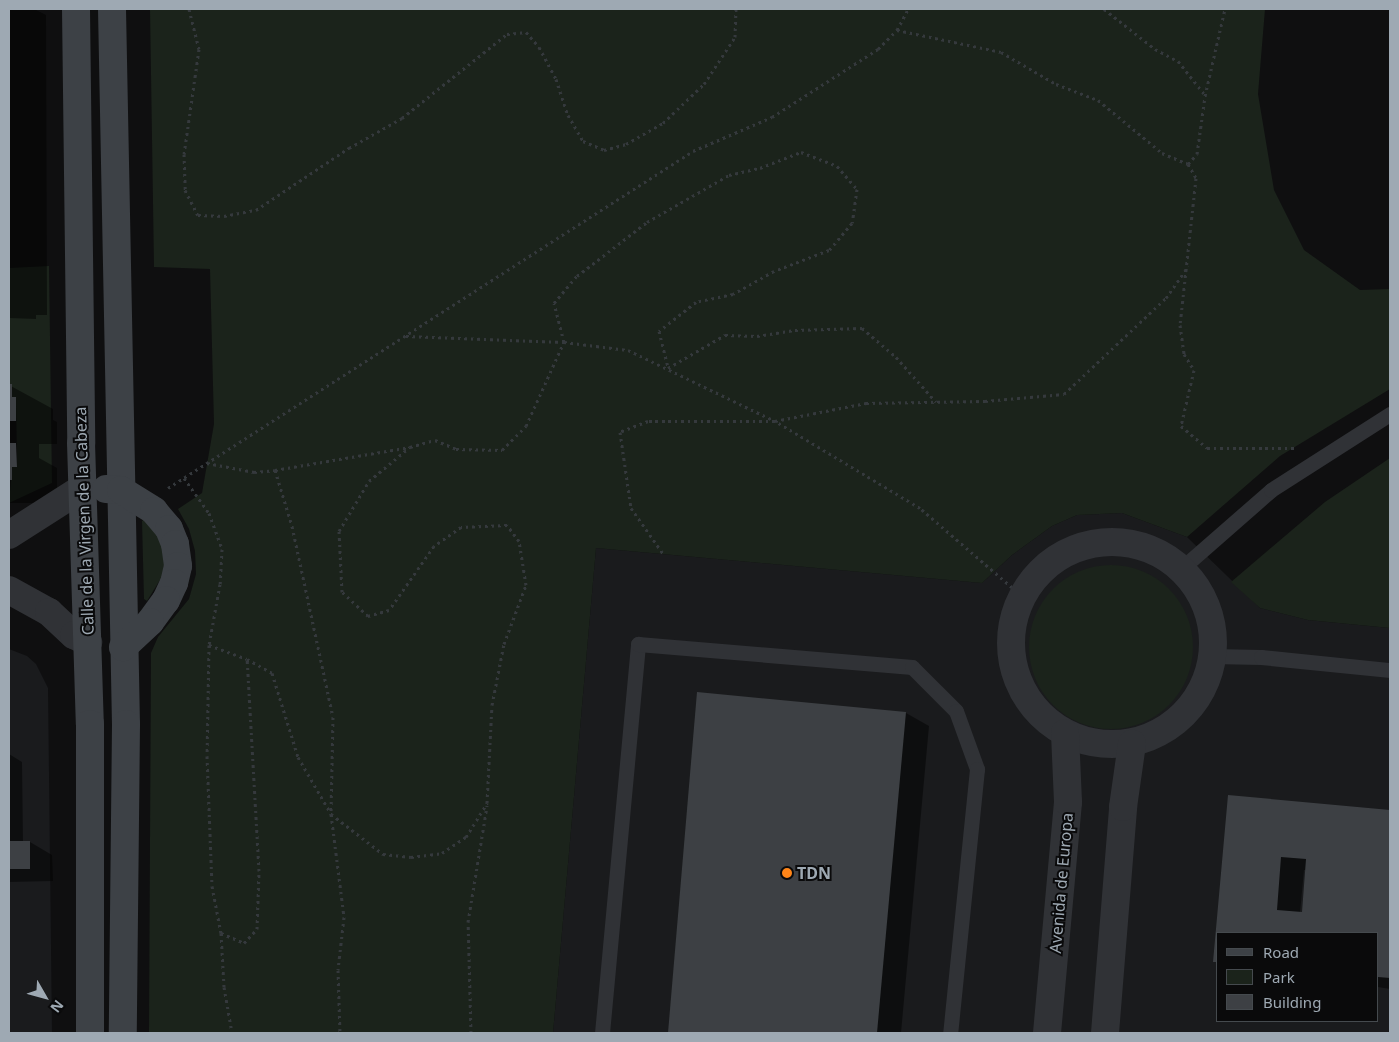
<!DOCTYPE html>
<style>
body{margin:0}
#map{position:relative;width:1399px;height:1042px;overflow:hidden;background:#0f0f10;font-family:"Noto Sans",sans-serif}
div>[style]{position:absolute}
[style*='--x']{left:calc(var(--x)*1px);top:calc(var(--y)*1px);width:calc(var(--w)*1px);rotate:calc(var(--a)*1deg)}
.built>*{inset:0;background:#1a1b1d}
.green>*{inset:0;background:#1b231b}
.round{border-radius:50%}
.shadow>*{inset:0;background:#0007}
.building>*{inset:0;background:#3d4044}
.path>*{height:3px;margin-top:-1.5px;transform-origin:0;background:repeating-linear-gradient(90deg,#35393d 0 2.5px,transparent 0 6.5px)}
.lane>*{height:15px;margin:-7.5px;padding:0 7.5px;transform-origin:7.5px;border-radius:7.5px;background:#303236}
.street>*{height:28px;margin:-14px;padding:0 14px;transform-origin:14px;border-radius:14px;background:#303236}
.street>.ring{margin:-14px;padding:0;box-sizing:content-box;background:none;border:28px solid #303236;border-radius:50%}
.secondary>*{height:28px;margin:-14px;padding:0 14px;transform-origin:14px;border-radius:14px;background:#3d4146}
.dots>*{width:14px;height:14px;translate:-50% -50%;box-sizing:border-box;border:2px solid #0a0a0b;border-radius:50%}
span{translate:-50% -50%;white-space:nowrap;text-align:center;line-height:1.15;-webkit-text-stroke:4px #0a0a0b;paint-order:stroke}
.street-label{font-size:16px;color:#9ea9b3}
.poi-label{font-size:16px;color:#9ea9b3;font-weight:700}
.left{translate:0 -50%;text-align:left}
.frame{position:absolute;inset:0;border:10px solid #9ea9b3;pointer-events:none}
.legend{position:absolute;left:1216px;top:932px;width:162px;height:90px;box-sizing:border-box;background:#0a0a0b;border:1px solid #454a4e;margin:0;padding:6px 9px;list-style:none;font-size:15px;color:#9ea9b3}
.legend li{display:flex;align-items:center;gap:10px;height:25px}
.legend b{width:25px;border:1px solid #454a4e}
.north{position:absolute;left:20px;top:972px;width:50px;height:50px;-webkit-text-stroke:4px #0a0a0b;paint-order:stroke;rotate:128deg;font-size:14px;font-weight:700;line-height:20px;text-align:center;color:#9ea9b3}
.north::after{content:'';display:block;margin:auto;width:18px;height:22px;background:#9ea9b3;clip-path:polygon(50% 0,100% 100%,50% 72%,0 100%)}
</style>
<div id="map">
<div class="built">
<i style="clip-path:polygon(evenodd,1122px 513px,1187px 537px,1260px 608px,1308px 620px,1390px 628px,1390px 1033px,553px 1033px,596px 548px,982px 583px,1012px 555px,1052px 526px,1077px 515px,1122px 513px,1218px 933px,1378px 933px,1378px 1021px,1218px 1021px,1218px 933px)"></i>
<i style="clip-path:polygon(9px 649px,27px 656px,36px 664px,48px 688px,52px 1033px,9px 1033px)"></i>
</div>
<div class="green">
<i style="clip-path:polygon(150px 9px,1265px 9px,1258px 94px,1274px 190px,1304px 250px,1360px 290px,1390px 289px,1390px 389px,1280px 456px,1187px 537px,1122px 513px,1077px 515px,1052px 526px,1012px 555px,982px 583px,596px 548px,553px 1033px,149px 1033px,151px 653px,158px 637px,189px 599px,196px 574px,195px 551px,189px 529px,178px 509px,202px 493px,214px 424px,210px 269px,154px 267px)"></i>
<i style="clip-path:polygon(49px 266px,52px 483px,9px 503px,12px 467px,17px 467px,16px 398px,12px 397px,12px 384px,9px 384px,9px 268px)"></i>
<i style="clip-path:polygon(1390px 458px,1390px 628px,1308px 620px,1260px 608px,1231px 582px,1325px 502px)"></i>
<i style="clip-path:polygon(145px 519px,159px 537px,165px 556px,163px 575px,147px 601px,144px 599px,142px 521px)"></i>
<i class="round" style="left:1029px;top:565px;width:164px;height:164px"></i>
</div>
<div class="shadow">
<i style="clip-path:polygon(9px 9px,34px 9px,46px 15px,47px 315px,36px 315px,36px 319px,9px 318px)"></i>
<i style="clip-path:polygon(9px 385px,53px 409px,53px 420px,57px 422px,57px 444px,39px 444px,39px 458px,57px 468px,57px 490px,53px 490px,53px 503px,9px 503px)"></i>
<i style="clip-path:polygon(698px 694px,906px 713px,929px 726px,901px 1033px,670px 1033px)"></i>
<i style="clip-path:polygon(9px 754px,22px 762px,23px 842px,30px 842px,52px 855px,53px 881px,9px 882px)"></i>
<i style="clip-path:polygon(evenodd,1229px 797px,1390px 812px,1390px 989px,1378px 987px,1378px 933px,1218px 933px,1218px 963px,1214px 961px,1229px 797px,1304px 870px,1307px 870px,1303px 913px,1300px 913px,1304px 870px)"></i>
<i style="clip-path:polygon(9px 951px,10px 1027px,9px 1027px)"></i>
</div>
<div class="building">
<i style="clip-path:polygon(9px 384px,12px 384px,12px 397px,16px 397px,16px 421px,9px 421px)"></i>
<i style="clip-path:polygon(9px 443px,16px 443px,17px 467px,12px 467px,12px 480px,9px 480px)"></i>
<i style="clip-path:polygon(697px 692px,906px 712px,877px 1033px,668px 1033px)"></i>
<i style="clip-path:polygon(evenodd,1228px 795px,1390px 810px,1390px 978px,1378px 977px,1378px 933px,1218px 933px,1218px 962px,1213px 962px,1228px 795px,1281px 857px,1306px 859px,1302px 912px,1277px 910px,1281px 857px)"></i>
<i style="clip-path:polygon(9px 841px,30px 841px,30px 869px,9px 869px)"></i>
</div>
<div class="path">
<i style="--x:189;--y:9;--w:41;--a:76"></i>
<i style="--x:199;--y:49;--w:106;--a:98.1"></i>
<i style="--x:184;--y:154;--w:36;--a:88"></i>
<i style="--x:185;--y:190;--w:28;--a:63"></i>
<i style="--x:198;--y:215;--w:26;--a:2"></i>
<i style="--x:224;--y:216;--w:33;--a:-11"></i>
<i style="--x:256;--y:210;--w:112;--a:-33.7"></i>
<i style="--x:349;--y:148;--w:61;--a:-29.5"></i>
<i style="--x:402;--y:118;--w:134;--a:-38.7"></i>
<i style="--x:507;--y:34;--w:19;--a:-6"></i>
<i style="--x:526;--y:32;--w:20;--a:49"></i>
<i style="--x:539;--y:47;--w:36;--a:62"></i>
<i style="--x:556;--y:79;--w:38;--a:72"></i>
<i style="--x:568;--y:115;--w:30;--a:60"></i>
<i style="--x:583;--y:141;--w:23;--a:23"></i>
<i style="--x:604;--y:150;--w:23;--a:-15"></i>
<i style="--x:626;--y:144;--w:43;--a:-29.6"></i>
<i style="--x:663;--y:123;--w:57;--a:-43.6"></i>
<i style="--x:704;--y:84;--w:56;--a:-56.6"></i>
<i style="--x:735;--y:37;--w:28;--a:-88"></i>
<i style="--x:1104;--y:9;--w:65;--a:38.1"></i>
<i style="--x:1155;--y:49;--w:26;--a:28"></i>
<i style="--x:1178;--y:61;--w:43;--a:51.5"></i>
<i style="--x:897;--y:30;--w:106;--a:11.9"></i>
<i style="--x:1001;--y:52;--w:64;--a:30.2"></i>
<i style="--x:1056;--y:84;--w:45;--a:20.9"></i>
<i style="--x:1098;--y:100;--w:83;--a:39.6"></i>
<i style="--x:1162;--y:153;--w:28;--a:23"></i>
<i style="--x:1188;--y:164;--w:16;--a:60"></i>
<i style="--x:1196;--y:178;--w:148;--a:96.2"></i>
<i style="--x:1180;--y:325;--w:29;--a:82"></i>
<i style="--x:1184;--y:354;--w:19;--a:58"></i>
<i style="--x:1194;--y:370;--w:57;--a:103.1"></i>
<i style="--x:1181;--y:426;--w:34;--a:40"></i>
<i style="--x:1207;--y:448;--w:89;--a:0"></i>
<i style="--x:1188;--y:164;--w:13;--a:-48"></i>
<i style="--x:1197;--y:154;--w:59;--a:-82.1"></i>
<i style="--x:1205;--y:96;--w:89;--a:-77.1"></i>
<i style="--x:406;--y:336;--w:158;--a:2.2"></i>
<i style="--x:564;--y:342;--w:64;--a:7.1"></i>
<i style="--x:628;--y:350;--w:163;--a:25.8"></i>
<i style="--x:775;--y:421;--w:127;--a:180"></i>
<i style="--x:648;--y:421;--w:30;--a:159"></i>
<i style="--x:620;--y:432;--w:77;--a:81.8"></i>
<i style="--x:631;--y:508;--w:57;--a:54.9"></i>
<i style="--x:207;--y:463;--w:48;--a:10.8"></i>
<i style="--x:254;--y:472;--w:21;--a:-5"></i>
<i style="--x:275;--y:470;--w:137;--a:-9.7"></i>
<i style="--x:275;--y:470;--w:59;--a:73.1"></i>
<i style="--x:292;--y:526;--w:195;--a:77.9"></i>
<i style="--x:333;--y:717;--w:97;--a:91.2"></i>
<i style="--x:331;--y:814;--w:104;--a:82.8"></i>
<i style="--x:344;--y:917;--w:53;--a:96.5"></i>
<i style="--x:338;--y:970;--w:63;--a:88.2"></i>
<i style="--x:184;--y:478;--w:43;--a:54.5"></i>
<i style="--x:209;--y:513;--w:38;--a:70"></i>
<i style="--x:222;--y:549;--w:35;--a:93"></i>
<i style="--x:220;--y:584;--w:62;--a:100.2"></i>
<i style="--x:209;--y:645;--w:111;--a:91"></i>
<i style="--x:207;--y:756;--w:130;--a:87.8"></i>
<i style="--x:212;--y:886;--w:48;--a:79.2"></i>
<i style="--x:221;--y:933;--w:54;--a:86.8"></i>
<i style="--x:224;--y:987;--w:47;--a:80.1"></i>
<i style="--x:168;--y:488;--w:624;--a:-32.7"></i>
<i style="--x:693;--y:151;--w:86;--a:-23.3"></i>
<i style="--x:772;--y:117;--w:126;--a:-32.7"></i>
<i style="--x:878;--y:49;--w:27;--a:-45"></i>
<i style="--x:897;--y:30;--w:24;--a:-62"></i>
<i style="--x:1022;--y:596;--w:135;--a:-139.2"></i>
<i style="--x:920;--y:508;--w:169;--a:-149"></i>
<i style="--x:775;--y:421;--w:93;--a:-11.2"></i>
<i style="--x:866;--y:403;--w:119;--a:-1"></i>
<i style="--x:985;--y:401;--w:79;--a:-5.1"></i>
<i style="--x:1064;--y:394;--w:140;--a:-43.3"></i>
<i style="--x:1166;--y:298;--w:39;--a:-55"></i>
<i style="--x:209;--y:645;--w:40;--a:20.2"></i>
<i style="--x:247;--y:659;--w:29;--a:29"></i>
<i style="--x:272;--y:673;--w:88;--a:72.8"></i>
<i style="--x:298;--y:757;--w:66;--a:59.9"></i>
<i style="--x:331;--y:814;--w:66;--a:37.6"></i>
<i style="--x:383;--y:854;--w:28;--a:6"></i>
<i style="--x:411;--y:857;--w:31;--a:-7"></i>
<i style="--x:442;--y:853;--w:29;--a:-34"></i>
<i style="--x:466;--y:837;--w:40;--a:-58"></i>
<i style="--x:487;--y:803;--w:98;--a:-87.1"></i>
<i style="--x:492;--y:705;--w:62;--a:-78.9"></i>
<i style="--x:504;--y:644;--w:63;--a:-69.6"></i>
<i style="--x:526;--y:585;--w:45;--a:-99"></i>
<i style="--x:519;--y:541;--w:20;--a:-127"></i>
<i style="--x:507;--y:525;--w:46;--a:177.5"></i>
<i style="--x:461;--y:527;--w:33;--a:145"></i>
<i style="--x:434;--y:546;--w:78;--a:125.1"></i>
<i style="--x:389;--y:610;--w:22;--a:164"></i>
<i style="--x:368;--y:616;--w:35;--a:-137"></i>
<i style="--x:342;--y:592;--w:61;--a:-92.8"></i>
<i style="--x:339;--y:531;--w:58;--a:-59"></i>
<i style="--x:369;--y:481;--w:53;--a:-39.7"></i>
<i style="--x:410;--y:447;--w:26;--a:-16"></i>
<i style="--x:435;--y:440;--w:23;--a:23"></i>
<i style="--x:456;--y:449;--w:46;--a:1.2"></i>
<i style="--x:502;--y:450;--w:34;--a:-45"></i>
<i style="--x:526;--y:426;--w:92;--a:-65.7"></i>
<i style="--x:564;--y:342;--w:40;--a:-104.4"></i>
<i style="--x:554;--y:303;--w:35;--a:-50"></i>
<i style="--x:577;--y:276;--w:88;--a:-37.6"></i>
<i style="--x:647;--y:222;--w:95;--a:-29.8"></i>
<i style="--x:729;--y:175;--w:32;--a:-13"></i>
<i style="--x:760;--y:168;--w:44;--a:-21.3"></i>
<i style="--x:801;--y:152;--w:39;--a:21"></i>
<i style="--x:837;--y:166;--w:30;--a:49"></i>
<i style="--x:857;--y:189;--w:34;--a:98"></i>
<i style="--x:852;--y:223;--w:35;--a:130"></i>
<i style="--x:829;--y:250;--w:59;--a:159.1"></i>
<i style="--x:774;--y:271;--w:47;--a:150.7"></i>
<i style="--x:733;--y:294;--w:38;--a:168"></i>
<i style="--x:696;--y:302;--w:47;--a:141.9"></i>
<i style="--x:659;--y:331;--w:38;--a:76"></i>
<i style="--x:668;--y:368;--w:66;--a:-30.1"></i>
<i style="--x:725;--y:335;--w:32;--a:2"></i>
<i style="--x:757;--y:336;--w:38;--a:-9"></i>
<i style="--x:795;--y:330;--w:67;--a:-1.7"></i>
<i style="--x:862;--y:328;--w:45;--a:40.5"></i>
<i style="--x:896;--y:357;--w:60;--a:48.4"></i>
<i style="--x:221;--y:933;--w:25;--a:23"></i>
<i style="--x:244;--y:943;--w:19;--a:-47"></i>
<i style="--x:257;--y:929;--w:58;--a:-88"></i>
<i style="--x:259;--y:871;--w:212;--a:-93.2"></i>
<i style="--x:471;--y:1033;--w:111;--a:-91.5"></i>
<i style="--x:468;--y:922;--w:118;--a:-80.7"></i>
</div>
<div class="lane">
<i style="--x:1182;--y:568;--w:118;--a:-41.2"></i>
<i style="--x:1271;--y:490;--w:141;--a:-32.6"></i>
<i style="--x:1212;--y:656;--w:49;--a:1.2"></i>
<i style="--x:1261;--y:657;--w:130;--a:5.8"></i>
<i style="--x:602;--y:1033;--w:391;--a:-84.7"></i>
<i style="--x:638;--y:644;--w:275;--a:4.8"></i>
<i style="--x:912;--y:667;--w:62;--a:45"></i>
<i style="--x:956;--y:711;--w:62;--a:70.1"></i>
<i style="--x:977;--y:769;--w:265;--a:95.8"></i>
</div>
<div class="street">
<i style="--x:9;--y:535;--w:89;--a:-32.6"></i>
<i class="ring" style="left:1011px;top:542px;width:174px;height:174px"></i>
<i style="--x:9;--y:590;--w:46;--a:28.8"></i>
<i style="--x:49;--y:612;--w:34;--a:43"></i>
<i style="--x:74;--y:635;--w:16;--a:27"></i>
<i style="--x:1047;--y:1033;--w:232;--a:-84.8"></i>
<i style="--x:1068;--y:802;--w:69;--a:-92.5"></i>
<i style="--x:1105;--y:1033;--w:227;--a:-85.4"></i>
<i style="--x:1123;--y:807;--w:64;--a:-81.9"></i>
</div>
<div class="secondary">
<i style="--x:76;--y:9;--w:434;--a:89.3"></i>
<i style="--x:81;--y:443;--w:281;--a:88.2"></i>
<i style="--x:90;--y:724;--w:309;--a:90"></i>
<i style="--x:112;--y:9;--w:715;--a:88.88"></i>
<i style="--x:126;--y:724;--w:309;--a:90.6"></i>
<i style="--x:106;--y:489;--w:15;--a:4"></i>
<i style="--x:121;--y:490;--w:39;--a:32"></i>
<i style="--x:154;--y:511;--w:23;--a:50"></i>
<i style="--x:169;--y:529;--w:16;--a:68"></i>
<i style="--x:175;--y:544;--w:22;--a:82"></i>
<i style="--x:178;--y:566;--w:17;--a:103"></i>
<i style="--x:174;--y:583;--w:19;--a:115"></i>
<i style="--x:166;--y:600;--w:27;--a:126"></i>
<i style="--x:150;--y:622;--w:37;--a:137"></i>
</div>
<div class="dots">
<i style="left:787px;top:873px;background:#ff8518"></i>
</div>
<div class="street-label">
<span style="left:84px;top:521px;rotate:-92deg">Calle de la Virgen de la Cabeza</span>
<span style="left:1061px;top:883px;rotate:-85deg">Avenida de Europa</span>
</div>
<div class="poi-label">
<span class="left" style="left:797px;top:873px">TDN</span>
</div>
<div class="frame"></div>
<ul class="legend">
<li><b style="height:6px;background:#3d4146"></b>Road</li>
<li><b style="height:14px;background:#1b231b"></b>Park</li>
<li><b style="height:14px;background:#3d4044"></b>Building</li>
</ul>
<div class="north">N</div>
</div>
